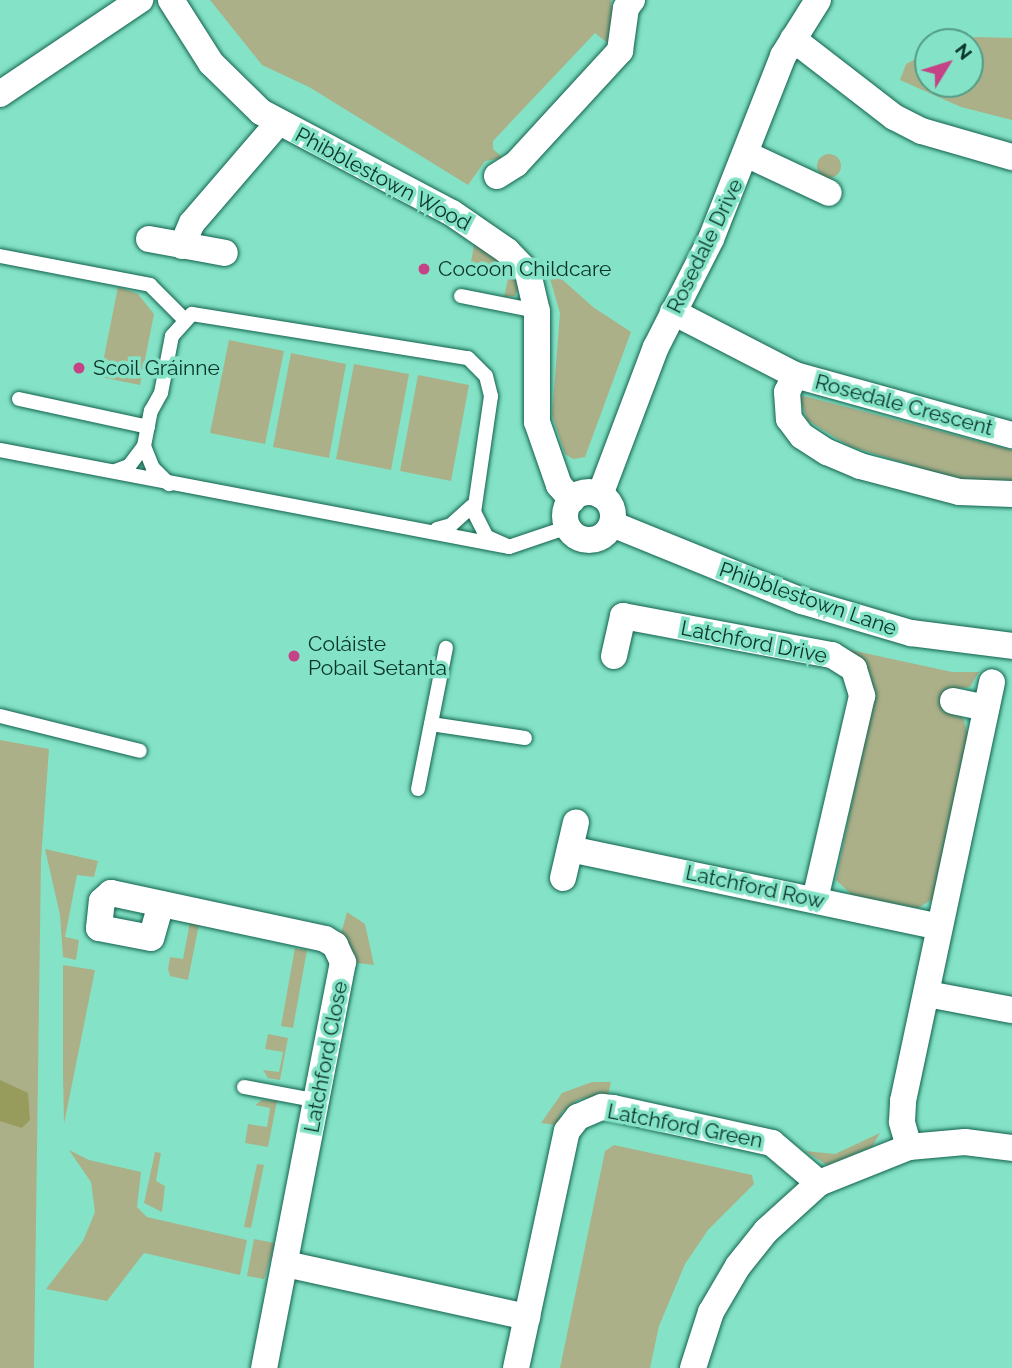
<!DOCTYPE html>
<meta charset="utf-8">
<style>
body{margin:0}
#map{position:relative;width:1012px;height:1368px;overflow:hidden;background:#84e3c6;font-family:Raleway,sans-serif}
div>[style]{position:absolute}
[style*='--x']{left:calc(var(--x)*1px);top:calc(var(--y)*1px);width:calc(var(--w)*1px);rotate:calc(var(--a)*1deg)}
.green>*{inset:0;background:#acb089}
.round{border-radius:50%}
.forest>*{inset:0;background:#979c5c}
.roads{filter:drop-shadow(0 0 2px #12624e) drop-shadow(0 0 2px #12624e)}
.service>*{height:14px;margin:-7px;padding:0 7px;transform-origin:7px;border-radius:7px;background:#fff}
.minor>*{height:26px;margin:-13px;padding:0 13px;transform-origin:13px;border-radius:13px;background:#fff}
.minor>.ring{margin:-13px;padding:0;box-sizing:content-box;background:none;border:26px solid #fff;border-radius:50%}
.dots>*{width:19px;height:19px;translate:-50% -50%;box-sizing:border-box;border:4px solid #84e3c6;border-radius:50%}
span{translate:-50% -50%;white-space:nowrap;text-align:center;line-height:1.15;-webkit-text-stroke:7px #84e3c6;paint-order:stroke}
.street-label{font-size:21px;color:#0a3429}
.poi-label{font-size:21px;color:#0a3429}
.left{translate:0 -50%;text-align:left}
.north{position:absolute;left:914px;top:28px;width:70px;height:70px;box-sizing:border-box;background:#84e3c6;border:2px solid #539d87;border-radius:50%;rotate:52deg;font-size:19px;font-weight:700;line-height:28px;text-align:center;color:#0a3429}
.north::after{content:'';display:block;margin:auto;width:24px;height:32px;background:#c64287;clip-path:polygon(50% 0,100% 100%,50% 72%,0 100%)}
</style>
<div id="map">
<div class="green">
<i style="clip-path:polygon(210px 0,611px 0,612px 17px,609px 44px,595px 33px,493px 141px,493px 149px,503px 158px,485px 161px,468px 185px,309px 87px,262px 65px)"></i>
<i style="clip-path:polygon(978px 37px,1012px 38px,1012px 120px,961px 107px,900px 80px,906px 64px,922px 56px,920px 43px,928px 42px,928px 84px,970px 84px,970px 42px,930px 42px)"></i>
<i class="round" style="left:817px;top:154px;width:24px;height:24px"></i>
<i style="clip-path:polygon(475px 240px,516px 274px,519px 286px,515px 296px,504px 297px,509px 274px,470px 267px)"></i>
<i style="clip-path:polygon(546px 265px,593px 307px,631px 332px,585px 457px,573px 459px,565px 454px,552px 415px,560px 313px)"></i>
<i style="clip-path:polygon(118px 287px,138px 294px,154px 314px,140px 385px,100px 377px)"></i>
<i style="clip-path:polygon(229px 340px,284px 351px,265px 444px,210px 433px)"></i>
<i style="clip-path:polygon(291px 353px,346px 364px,329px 458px,273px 447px)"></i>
<i style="clip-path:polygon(354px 364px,409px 374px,391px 470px,336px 459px)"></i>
<i style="clip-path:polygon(418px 375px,469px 385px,451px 481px,400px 471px)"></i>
<i style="clip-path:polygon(804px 396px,1012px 450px,1012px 481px,981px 483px,944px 475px,849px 446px,807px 420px,800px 398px)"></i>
<i style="clip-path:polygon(846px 649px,952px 672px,979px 672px,970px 687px,948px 690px,943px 711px,963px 718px,969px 738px,933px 899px,918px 908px,852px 895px,836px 880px,874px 693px,870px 672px)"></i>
<i style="clip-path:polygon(0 740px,49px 749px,41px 860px,34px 1368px,0 1368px)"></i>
<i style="clip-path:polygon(45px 849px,98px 861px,94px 877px,77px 875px,65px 937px,79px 940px,76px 960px,63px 957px,60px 915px)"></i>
<i style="clip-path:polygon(347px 912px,365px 924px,374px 965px,357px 963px,341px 934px)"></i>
<i style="clip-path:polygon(190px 922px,199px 924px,188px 980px,170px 976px,168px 969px,170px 957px,183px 959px)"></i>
<i style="clip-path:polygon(295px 948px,307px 950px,293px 1028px,281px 1026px)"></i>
<i style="clip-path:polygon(63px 965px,95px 970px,64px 1124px,63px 1075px)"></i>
<i style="clip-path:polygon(268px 1034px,288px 1038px,280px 1080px,268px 1078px,263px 1070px,279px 1072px,283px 1052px,265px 1049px)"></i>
<i style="clip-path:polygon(592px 1082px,611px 1082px,608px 1095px,579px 1099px,563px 1111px,556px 1125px,541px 1123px,562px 1093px)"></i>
<i style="clip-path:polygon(262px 1100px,277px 1101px,268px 1147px,245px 1143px,248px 1124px,267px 1127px,270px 1108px,255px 1105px)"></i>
<i style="clip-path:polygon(880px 1133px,872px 1147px,827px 1165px,805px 1151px,835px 1154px)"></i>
<i style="clip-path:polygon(614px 1145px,752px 1175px,754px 1184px,708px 1230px,685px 1264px,659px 1326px,650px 1368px,560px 1368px,605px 1151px)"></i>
<i style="clip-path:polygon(69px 1150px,89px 1160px,141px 1172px,137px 1207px,147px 1217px,247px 1240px,240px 1275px,144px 1253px,107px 1301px,46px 1289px,83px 1241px,95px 1212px,91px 1182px)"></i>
<i style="clip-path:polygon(155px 1152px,161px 1153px,156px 1181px,165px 1186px,162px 1212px,144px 1203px)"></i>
<i style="clip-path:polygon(257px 1164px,264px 1165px,251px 1228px,244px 1227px)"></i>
<i style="clip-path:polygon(254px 1239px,275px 1243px,264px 1279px,247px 1276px)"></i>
</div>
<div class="forest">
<i style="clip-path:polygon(0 1080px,28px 1093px,30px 1120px,22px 1128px,0 1121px)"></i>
</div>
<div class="roads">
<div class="service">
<i style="--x:0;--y:256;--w:153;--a:10.9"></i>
<i style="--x:150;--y:285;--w:48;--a:45"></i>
<i style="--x:461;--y:296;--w:77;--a:11.2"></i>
<i style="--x:19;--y:399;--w:132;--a:12.2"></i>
<i style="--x:144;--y:446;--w:24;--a:68"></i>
<i style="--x:153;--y:468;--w:23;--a:45"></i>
<i style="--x:0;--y:450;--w:518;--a:10.79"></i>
<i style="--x:509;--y:547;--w:62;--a:-18.7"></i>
<i style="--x:115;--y:471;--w:15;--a:-20"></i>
<i style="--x:129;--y:466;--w:25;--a:-53"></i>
<i style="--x:144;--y:446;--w:36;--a:-79"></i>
<i style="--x:151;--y:411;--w:21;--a:-61"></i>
<i style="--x:161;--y:393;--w:58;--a:-79.1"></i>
<i style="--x:172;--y:336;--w:30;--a:-48"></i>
<i style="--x:192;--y:314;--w:279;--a:9.1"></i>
<i style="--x:468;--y:358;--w:25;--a:45"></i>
<i style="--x:486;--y:376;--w:21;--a:76"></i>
<i style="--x:491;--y:396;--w:117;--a:98.3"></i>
<i style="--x:474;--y:512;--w:28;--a:63"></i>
<i style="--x:487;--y:537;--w:24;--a:24"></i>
<i style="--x:437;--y:529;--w:15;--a:-16"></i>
<i style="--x:451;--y:525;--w:28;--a:-42"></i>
<i style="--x:0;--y:716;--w:144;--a:14"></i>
<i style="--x:431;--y:724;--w:95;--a:8.5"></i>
<i style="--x:418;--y:789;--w:144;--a:-78.8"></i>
<i style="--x:244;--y:1087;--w:75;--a:10.7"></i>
</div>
<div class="minor">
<i style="--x:171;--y:0;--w:75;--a:57.6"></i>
<i style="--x:211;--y:63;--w:70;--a:44.4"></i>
<i style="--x:261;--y:112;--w:216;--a:27.9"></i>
<i style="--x:452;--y:213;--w:67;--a:34.6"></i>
<i style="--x:507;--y:251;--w:30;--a:46"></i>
<i style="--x:528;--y:273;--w:39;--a:77"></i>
<i style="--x:537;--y:311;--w:111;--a:90"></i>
<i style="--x:537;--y:422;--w:67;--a:70.8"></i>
<i style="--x:559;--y:485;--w:20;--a:49"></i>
<i style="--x:793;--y:39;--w:128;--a:37.7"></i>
<i style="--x:894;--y:117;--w:31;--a:27"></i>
<i style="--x:922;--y:131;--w:94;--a:16.1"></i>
<i style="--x:0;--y:94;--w:169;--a:-33.9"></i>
<i style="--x:748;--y:155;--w:89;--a:25.1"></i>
<i style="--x:497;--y:176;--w:22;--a:-32"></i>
<i style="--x:516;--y:164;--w:154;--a:-47.4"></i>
<i style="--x:620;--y:51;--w:43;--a:-82.1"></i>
<i style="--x:626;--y:8;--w:10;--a:-53"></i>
<i style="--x:149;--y:239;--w:77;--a:10.4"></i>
<i style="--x:182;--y:246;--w:25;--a:-67"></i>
<i style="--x:192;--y:223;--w:132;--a:-49.3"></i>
<i style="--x:673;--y:312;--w:137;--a:27.3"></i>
<i style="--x:795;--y:375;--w:225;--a:15.5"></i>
<i style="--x:795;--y:375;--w:19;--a:115"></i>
<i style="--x:787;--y:392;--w:27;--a:86"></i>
<i style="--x:789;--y:419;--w:21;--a:53"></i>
<i style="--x:802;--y:436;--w:30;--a:33"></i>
<i style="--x:827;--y:452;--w:36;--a:23"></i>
<i style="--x:860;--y:466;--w:102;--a:14.7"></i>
<i style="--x:959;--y:492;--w:53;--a:2.2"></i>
<i class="ring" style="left:565px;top:492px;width:22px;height:22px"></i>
<i style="--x:600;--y:495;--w:158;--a:-69.3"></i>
<i style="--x:656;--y:347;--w:121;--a:-63"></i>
<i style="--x:711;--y:239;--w:197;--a:-68.5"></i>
<i style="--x:783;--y:56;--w:66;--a:-58"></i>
<i style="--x:612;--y:524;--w:205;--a:22.1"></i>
<i style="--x:802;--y:601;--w:114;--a:16.4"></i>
<i style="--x:911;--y:633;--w:102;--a:7.3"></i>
<i style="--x:614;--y:656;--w:41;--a:-77.3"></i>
<i style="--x:623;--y:616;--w:213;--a:10.6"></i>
<i style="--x:832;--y:655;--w:26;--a:32"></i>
<i style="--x:854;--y:669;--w:28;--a:73"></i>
<i style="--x:862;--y:696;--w:209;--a:103"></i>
<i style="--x:953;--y:701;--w:34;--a:12"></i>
<i style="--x:570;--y:849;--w:377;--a:11.9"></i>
<i style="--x:563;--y:878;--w:57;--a:-76.9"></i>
<i style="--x:161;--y:904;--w:35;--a:106"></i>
<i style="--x:151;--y:938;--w:53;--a:-169.1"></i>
<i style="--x:99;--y:928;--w:27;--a:-84"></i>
<i style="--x:102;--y:901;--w:12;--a:-42"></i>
<i style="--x:111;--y:893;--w:219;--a:12.1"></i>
<i style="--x:325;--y:939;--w:12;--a:31"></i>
<i style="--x:335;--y:945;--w:19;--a:65"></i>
<i style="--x:343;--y:962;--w:414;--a:101"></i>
<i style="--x:927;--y:994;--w:86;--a:10.7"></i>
<i style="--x:909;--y:1147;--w:26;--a:-106"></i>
<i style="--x:902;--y:1122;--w:21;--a:-87"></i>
<i style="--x:903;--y:1101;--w:428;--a:-78"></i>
<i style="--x:286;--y:1264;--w:247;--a:12.4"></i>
<i style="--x:516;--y:1368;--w:242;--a:-77.9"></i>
<i style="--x:567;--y:1131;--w:18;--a:-52"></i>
<i style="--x:578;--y:1117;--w:26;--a:-23"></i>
<i style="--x:602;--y:1107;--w:11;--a:5"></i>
<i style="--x:613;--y:1108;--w:163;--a:12.4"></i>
<i style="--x:772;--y:1143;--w:62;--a:40.4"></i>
<i style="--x:693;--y:1368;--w:59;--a:-72.2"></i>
<i style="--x:711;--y:1312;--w:53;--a:-59.6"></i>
<i style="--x:738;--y:1266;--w:45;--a:-51.3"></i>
<i style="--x:766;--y:1231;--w:72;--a:-42.2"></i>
<i style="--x:819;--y:1183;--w:97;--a:-21.8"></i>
<i style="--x:909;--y:1147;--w:56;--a:-5.1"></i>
<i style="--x:965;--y:1142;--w:47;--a:7.3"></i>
</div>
</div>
<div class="dots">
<i style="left:424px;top:269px;background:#c64287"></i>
<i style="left:79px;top:368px;background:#c64287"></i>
<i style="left:294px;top:656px;background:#c64287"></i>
</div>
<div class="street-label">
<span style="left:383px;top:179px;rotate:28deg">Phibblestown Wood</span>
<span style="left:705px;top:246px;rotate:-64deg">Rosedale Drive</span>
<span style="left:904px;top:405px;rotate:15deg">Rosedale Crescent</span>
<span style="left:808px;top:599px;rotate:19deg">Phibblestown Lane</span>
<span style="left:754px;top:642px;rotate:11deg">Latchford Drive</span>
<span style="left:755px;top:887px;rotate:12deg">Latchford Row</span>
<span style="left:326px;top:1057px;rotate:-79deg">Latchford Close</span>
<span style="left:685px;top:1126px;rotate:11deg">Latchford Green</span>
</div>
<div class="poi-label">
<span class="left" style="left:438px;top:269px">Cocoon Childcare</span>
<span class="left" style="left:93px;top:368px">Scoil Gráinne</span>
<span class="left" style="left:308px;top:656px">Coláiste<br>Pobail Setanta</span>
</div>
<div class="north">N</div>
</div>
